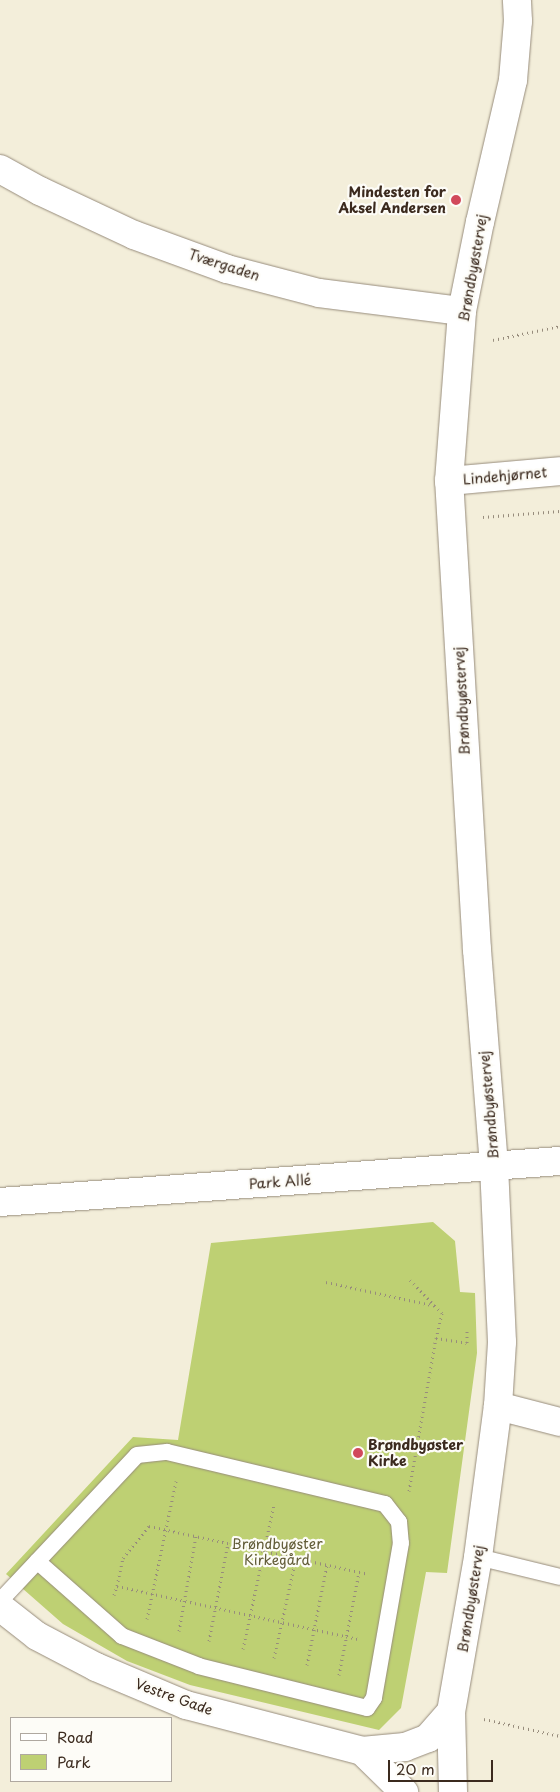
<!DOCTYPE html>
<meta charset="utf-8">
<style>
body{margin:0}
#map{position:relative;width:560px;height:1792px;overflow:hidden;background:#f3eeda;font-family:"Playpen Sans",sans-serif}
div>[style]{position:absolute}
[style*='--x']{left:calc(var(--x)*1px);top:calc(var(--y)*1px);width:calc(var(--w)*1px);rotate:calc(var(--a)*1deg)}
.green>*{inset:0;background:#bed073}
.path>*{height:3px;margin-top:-1.5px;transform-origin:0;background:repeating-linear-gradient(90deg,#978c7c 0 1px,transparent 0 5px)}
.roads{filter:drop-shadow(0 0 1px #978c7c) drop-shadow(0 0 1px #978c7c)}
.lane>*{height:16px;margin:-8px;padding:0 8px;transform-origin:8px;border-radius:8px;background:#fff}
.street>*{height:28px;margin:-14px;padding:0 14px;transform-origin:14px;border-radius:14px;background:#fff}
.secondary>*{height:28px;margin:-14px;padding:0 14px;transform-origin:14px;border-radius:14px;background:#fff}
.dots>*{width:14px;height:14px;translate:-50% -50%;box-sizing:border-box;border:2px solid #fdfcf7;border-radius:50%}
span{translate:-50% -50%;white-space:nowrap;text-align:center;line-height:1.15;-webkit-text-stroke:4.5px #fdfcf7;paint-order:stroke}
.poi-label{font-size:14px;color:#3b2a1e;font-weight:700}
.right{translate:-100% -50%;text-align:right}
.left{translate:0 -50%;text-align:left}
.street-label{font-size:14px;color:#3b2a1e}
.park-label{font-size:14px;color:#625c38}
.legend{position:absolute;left:10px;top:1717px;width:162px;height:65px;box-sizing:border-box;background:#fdfcf7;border:1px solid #afa8a0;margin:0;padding:6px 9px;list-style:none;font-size:15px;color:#3b2a1e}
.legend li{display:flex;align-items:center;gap:10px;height:25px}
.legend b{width:25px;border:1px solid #afa8a0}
.scale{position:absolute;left:388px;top:1760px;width:105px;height:22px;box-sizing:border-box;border:2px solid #3b2a1e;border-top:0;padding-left:6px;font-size:15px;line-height:18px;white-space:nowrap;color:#3b2a1e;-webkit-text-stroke:4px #fdfcf7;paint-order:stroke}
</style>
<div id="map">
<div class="green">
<i style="clip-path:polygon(433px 1222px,455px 1241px,460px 1292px,475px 1293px,477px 1353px,447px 1573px,426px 1572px,401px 1708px,379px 1730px,190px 1685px,127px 1661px,63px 1624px,6px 1574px,133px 1437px,178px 1440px,211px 1243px)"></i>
</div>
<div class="path">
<i style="--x:493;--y:340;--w:68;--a:-11.8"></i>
<i style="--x:483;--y:517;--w:77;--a:-4.5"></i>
<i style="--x:410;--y:1280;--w:46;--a:45.9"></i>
<i style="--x:442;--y:1313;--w:26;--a:103"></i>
<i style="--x:326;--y:1282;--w:113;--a:12.3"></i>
<i style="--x:409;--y:1491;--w:155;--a:-80"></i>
<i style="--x:436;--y:1338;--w:31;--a:9"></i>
<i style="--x:467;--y:1343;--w:15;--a:-90"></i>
<i style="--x:117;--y:1586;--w:29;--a:-78"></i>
<i style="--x:123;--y:1558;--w:41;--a:-50.9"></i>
<i style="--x:149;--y:1526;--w:225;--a:12.3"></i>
<i style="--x:114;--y:1595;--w:9;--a:-72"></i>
<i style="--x:117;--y:1586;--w:247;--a:12.4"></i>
<i style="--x:147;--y:1619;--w:141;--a:-78.1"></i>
<i style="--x:179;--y:1631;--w:97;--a:-79.9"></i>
<i style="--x:209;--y:1641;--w:100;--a:-79"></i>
<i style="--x:243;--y:1649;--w:148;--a:-77.9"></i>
<i style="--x:274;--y:1658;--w:102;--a:-77.6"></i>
<i style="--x:307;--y:1665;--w:102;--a:-78.7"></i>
<i style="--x:339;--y:1675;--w:105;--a:-79"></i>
<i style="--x:484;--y:1719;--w:78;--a:12.6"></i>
</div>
<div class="roads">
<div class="lane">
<i style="--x:478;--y:1557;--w:84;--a:13.7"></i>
<i style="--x:0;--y:1601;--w:200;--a:-46.8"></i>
<i style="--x:137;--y:1455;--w:30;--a:-6"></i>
<i style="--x:167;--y:1452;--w:224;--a:13.4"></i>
<i style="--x:385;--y:1504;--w:23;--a:52"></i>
<i style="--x:399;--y:1522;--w:21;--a:85"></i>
<i style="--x:401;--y:1543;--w:157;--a:99.9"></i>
<i style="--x:374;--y:1698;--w:12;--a:125"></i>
<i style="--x:367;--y:1708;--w:173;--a:-166"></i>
<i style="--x:199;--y:1666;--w:83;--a:-158.7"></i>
<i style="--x:122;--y:1636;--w:113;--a:-138.6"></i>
</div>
<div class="street">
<i style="--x:0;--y:169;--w:46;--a:28.8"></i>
<i style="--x:40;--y:191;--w:104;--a:25.1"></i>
<i style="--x:134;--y:235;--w:99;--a:20.1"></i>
<i style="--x:227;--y:269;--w:95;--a:14.6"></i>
<i style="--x:319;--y:293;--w:144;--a:7.2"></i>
<i style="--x:449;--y:481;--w:111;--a:-5.1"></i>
<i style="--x:494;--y:1166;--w:217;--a:-94.5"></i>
<i style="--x:477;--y:950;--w:470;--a:-93.4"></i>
<i style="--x:449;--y:481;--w:170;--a:-85.6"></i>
<i style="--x:462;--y:311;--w:91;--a:-78.6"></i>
<i style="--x:480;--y:222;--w:146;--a:-76.9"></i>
<i style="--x:513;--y:80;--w:59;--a:-85.2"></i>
<i style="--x:518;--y:21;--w:21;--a:-93"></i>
<i style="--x:498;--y:1406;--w:64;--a:14.5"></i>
<i style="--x:0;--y:1607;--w:47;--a:38.1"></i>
<i style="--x:37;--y:1636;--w:67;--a:27.7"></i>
<i style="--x:96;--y:1667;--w:98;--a:22.9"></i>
<i style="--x:186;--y:1705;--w:182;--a:14.6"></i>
<i style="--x:362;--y:1751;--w:43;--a:-5.3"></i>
<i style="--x:405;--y:1747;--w:25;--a:-21"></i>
<i style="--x:428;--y:1738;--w:35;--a:-49"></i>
<i style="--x:362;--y:1751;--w:59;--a:44.3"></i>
</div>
<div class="secondary">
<i style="--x:0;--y:1202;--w:561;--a:-4.19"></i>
<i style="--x:453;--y:1792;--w:80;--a:-91.4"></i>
<i style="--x:451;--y:1712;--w:157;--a:-80.1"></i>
<i style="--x:478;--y:1557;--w:152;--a:-82.5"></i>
<i style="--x:498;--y:1406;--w:64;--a:-86.4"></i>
<i style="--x:502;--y:1342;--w:176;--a:-92.6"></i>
</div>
</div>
<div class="dots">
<i style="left:456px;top:200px;background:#d1495b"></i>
<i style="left:358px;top:1453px;background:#d1495b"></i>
</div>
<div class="poi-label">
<span class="right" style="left:446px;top:200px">Mindesten for<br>Aksel Andersen</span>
<span class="left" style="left:368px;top:1453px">Brøndbyøster<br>Kirke</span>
</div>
<div class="street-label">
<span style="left:224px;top:265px;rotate:18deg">Tværgaden</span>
<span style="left:473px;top:268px;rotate:-80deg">Brøndbyøstervej</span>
<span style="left:505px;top:476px;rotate:-5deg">Lindehjørnet</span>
<span style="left:462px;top:701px;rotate:-93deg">Brøndbyøstervej</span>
<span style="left:489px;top:1105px;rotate:-95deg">Brøndbyøstervej</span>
<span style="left:280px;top:1182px;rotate:-4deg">Park Allé</span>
<span style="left:471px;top:1599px;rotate:-81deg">Brøndbyøstervej</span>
<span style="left:174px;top:1697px;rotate:20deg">Vestre Gade</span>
</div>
<div class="park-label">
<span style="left:277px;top:1552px">Brøndbyøster<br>Kirkegård</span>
</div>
<ul class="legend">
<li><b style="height:6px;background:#fff"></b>Road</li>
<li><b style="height:14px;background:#bed073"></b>Park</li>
</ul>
<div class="scale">20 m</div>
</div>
